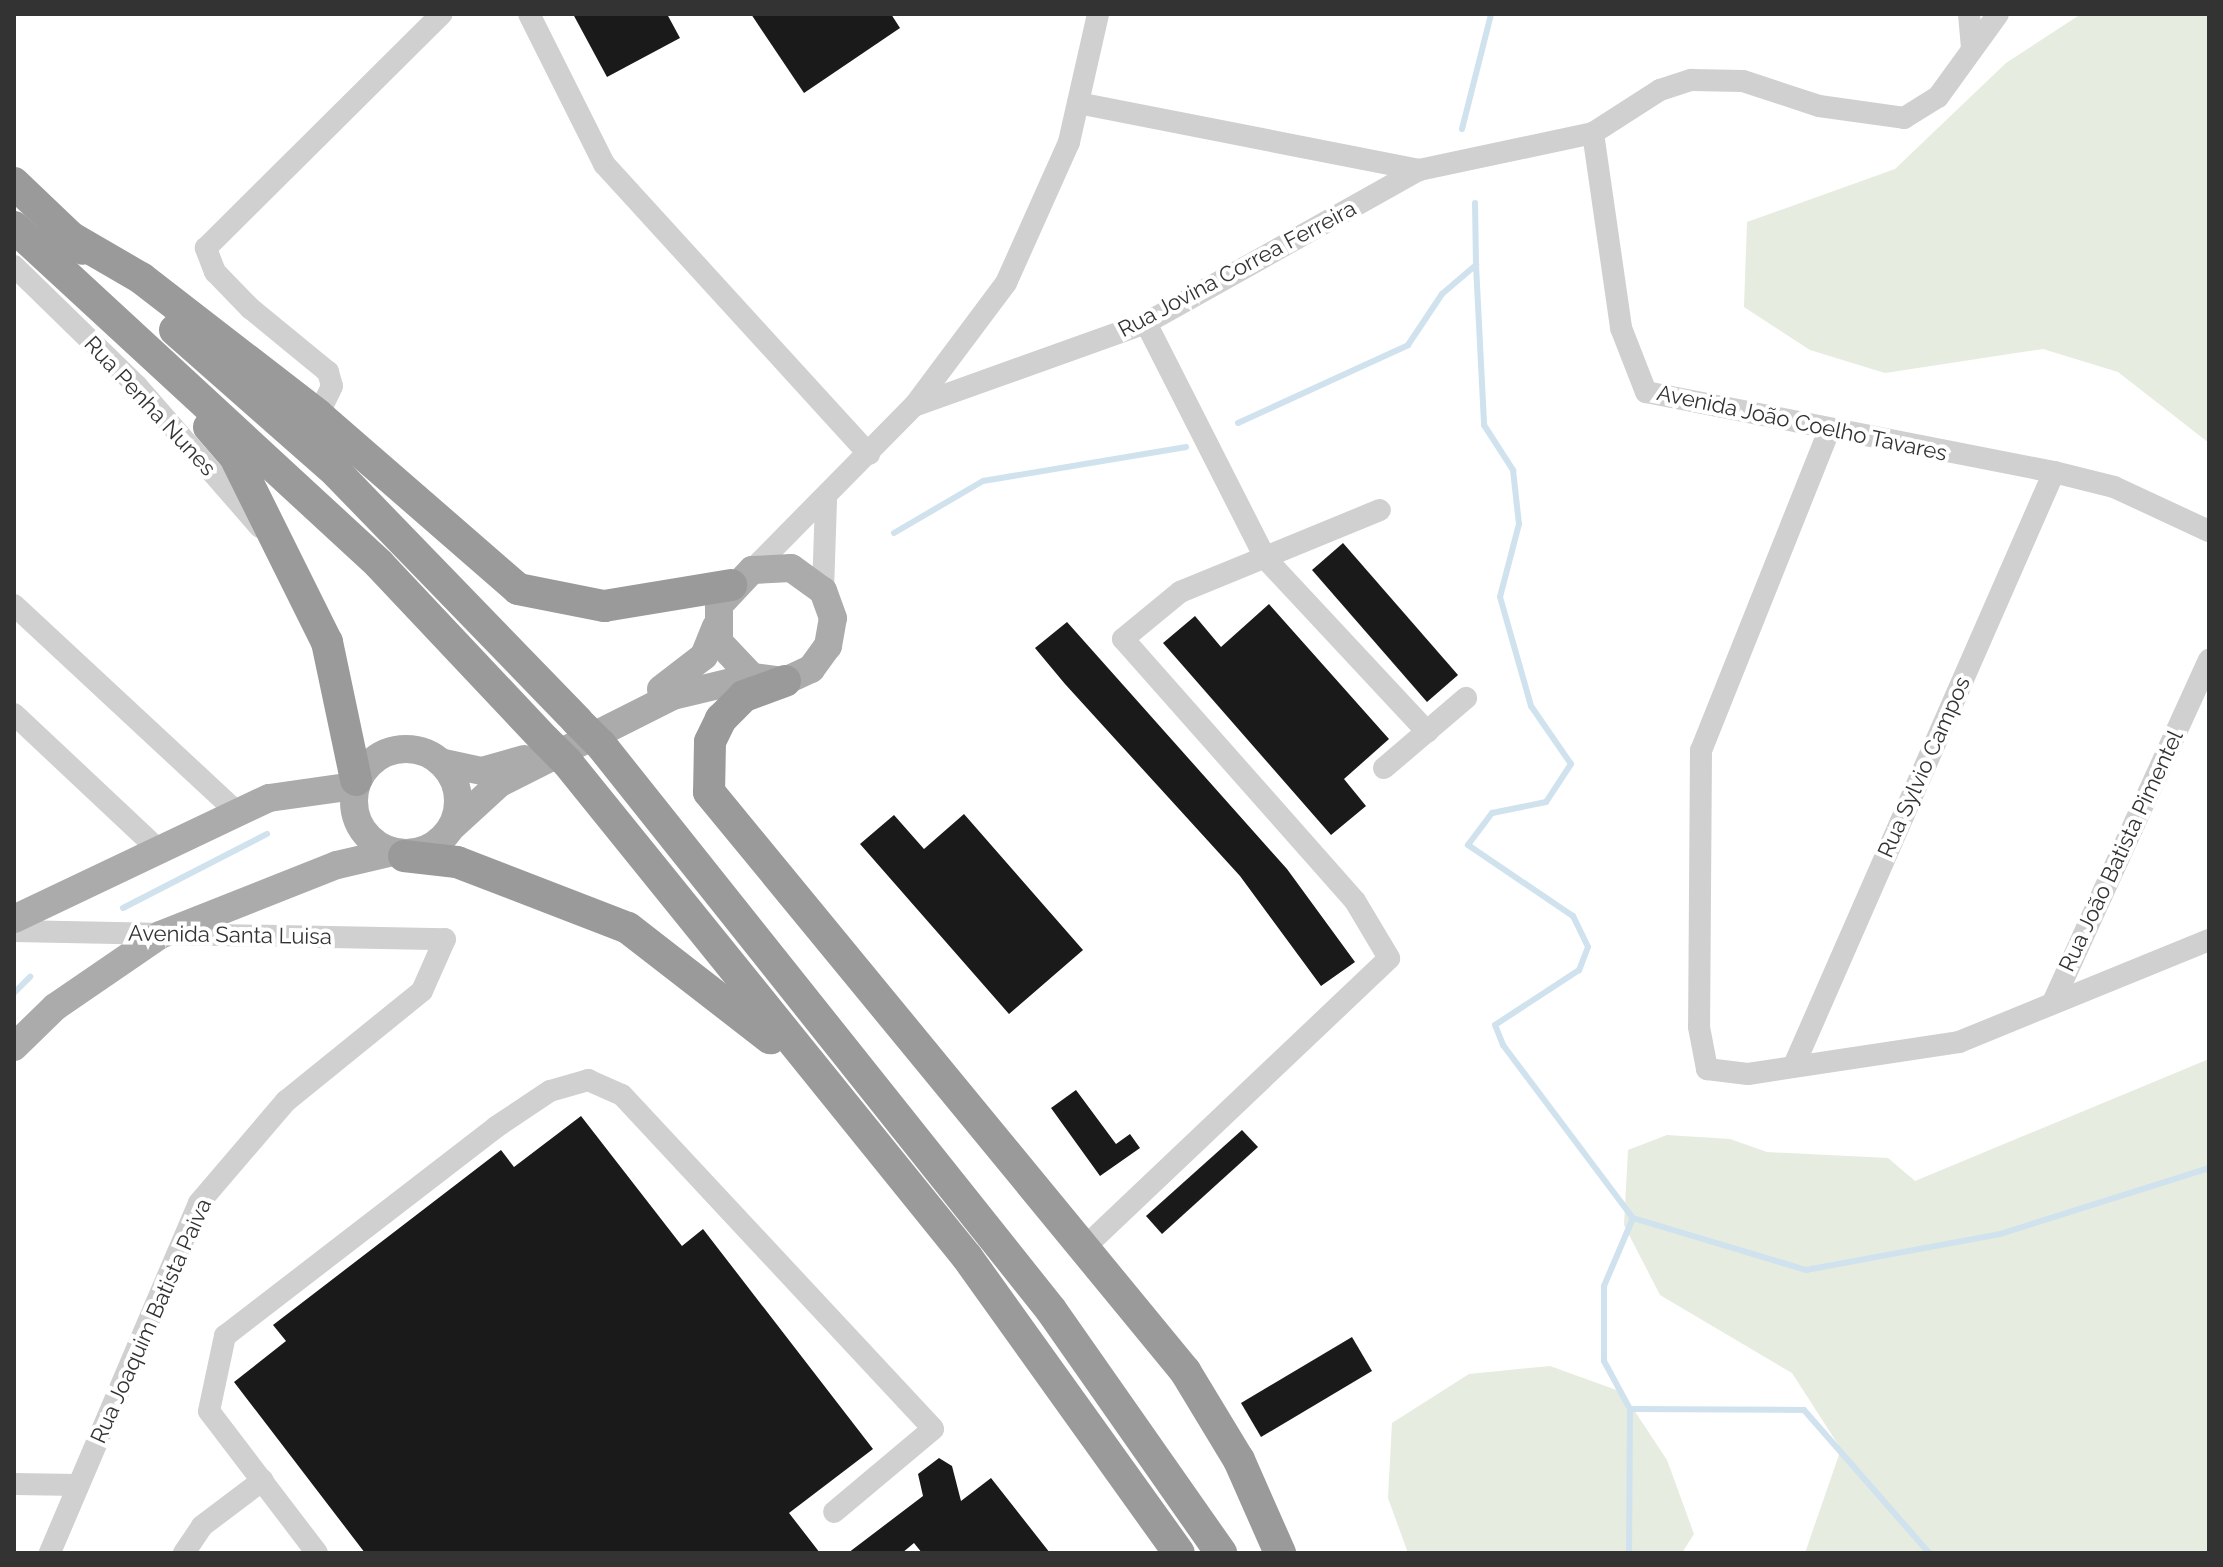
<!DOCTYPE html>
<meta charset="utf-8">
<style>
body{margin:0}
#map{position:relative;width:2223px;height:1567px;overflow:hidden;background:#fff;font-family:Raleway,sans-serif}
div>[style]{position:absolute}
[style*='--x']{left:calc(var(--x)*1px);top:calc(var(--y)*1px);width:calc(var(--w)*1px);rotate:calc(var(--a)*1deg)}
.green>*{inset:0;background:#e6ecdf}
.stream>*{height:6px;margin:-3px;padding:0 3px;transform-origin:3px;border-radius:3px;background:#cfe2ee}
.building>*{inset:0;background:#1a1a1a}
.minor>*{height:22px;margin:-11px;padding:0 11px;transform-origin:11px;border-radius:11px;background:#d0d0d0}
.major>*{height:28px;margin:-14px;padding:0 14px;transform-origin:14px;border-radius:14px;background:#ababab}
.major>.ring{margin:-14px;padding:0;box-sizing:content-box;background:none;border:28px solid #ababab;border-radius:50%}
.highway>*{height:32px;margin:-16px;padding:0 16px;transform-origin:16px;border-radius:16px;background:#9a9a9a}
.highway-bridge>*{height:32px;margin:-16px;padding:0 16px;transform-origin:16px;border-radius:16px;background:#9a9a9a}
span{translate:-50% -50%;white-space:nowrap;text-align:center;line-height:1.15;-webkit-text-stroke:8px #fff;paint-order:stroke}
.street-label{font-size:22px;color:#333}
.frame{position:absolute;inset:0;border:16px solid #333;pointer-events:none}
</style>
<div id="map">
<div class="green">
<i style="clip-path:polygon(2081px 14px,2209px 14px,2209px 443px,2118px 372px,2043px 349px,1885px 373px,1810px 350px,1744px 307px,1747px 222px,1895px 169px,2006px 63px)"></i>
<i style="clip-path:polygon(2209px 1059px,2209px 1553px,1805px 1553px,1841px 1449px,1792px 1373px,1660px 1295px,1624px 1225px,1628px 1150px,1667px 1135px,1730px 1139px,1767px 1152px,1888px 1158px,1915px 1181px)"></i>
<i style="clip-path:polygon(1550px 1366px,1622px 1392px,1667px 1460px,1694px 1534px,1682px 1553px,1408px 1553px,1388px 1498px,1392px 1423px,1469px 1374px)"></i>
</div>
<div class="stream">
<i style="--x:1462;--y:129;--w:119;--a:-75.8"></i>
<i style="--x:1476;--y:265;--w:160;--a:87.1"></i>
<i style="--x:1484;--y:425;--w:54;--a:57.2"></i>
<i style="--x:1513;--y:470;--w:54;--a:83.7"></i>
<i style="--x:1519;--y:524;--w:75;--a:104.6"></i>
<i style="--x:1500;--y:597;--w:113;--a:74.1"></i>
<i style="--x:1531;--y:706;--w:70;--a:55.4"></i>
<i style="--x:1571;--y:764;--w:45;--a:123.3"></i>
<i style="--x:1546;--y:802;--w:55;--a:168.5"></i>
<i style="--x:1492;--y:813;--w:40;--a:127"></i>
<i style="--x:1468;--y:845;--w:127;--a:34.1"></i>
<i style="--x:1573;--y:916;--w:34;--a:64"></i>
<i style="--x:1588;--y:947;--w:25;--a:111"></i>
<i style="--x:1579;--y:970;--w:100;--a:146.8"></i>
<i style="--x:1495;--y:1025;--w:22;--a:68"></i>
<i style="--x:1503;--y:1045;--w:216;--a:53.1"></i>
<i style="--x:1633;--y:1218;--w:74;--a:113.1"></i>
<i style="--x:1604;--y:1286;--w:75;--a:90"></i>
<i style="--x:1604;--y:1361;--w:55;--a:61.6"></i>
<i style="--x:1630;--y:1409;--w:174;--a:0.3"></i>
<i style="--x:1804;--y:1410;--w:190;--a:48.8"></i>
<i style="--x:1238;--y:423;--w:187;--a:-24.6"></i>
<i style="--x:1408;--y:345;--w:61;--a:-56.3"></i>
<i style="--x:1442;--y:294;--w:45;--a:-40.5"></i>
<i style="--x:1476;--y:265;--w:62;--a:-90.9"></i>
<i style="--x:894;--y:533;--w:103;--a:-30.3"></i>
<i style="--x:983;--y:481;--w:206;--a:-9.5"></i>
<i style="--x:123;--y:908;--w:162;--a:-27.2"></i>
<i style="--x:14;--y:993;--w:23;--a:-45"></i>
<i style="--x:1633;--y:1218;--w:181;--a:16.7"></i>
<i style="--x:1806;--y:1270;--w:197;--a:-10.5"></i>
<i style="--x:2000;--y:1234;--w:219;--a:-17.5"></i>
<i style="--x:1629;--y:1553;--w:144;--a:-89.6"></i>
</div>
<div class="building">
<i style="clip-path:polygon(573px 14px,667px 14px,680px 38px,607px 77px)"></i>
<i style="clip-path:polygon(751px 14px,891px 14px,900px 28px,804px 93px)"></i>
<i style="clip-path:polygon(1343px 543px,1458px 675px,1427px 702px,1312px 570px)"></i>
<i style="clip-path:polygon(1269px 604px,1389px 739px,1344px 779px,1366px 806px,1331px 835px,1163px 643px,1195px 616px,1221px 647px)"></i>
<i style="clip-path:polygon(1067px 622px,1287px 869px,1355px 962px,1321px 986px,1240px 876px,1065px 684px,1035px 648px)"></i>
<i style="clip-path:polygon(964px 814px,1083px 950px,1009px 1014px,860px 844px,894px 815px,924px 849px)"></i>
<i style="clip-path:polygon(1076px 1090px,1116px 1144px,1130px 1134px,1140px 1148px,1100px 1176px,1051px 1108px)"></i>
<i style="clip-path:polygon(581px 1116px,682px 1246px,703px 1229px,873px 1449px,789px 1513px,820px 1553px,365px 1553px,234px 1382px,286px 1341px,273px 1325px,501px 1150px,514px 1167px)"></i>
<i style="clip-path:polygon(1242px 1130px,1258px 1147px,1162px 1234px,1146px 1216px)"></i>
<i style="clip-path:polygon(1352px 1337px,1372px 1371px,1261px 1437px,1241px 1403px)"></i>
<i style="clip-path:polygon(939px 1458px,952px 1466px,961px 1501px,991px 1478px,1050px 1553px,922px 1553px,914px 1543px,902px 1553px,848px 1553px,923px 1496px,918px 1474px)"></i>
</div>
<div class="minor">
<i style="--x:529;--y:14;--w:168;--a:63.4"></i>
<i style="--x:604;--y:164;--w:393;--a:47.6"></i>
<i style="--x:1969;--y:14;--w:33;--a:85"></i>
<i style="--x:1078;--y:103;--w:348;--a:11.1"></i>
<i style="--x:1419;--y:170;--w:178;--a:-12"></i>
<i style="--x:1593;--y:133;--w:80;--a:-32.7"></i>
<i style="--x:1660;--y:90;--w:33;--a:-18"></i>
<i style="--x:1691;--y:80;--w:52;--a:1.1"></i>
<i style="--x:1743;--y:81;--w:80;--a:18.2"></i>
<i style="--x:1819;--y:106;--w:86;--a:8"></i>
<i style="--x:1904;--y:118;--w:40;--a:-32"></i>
<i style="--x:1938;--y:97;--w:102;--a:-54.1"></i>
<i style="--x:1593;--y:133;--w:197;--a:81.8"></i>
<i style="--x:1621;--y:328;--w:69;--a:68.7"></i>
<i style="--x:1646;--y:392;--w:416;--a:11.1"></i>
<i style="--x:2054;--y:472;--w:62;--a:14"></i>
<i style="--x:2114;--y:487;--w:105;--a:24.9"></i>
<i style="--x:14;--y:266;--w:172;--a:44.3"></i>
<i style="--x:137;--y:386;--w:187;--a:48.9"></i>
<i style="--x:1146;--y:323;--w:263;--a:63.1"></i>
<i style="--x:1265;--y:558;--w:238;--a:47"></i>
<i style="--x:914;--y:406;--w:246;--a:-19.7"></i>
<i style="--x:1146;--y:323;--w:313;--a:-29.3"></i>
<i style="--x:318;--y:415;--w:32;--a:-64"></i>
<i style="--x:332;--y:386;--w:15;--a:-106"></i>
<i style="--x:328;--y:372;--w:101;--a:-140.6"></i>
<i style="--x:250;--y:308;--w:50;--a:-134.2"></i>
<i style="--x:215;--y:272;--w:26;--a:-111"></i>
<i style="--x:206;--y:248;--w:332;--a:-44.8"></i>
<i style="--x:1828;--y:433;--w:341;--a:111.8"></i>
<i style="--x:1701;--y:750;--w:277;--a:90.4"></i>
<i style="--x:1699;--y:1027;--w:43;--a:79.2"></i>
<i style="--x:1707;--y:1069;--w:41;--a:7"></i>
<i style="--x:1748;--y:1074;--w:213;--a:-8.6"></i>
<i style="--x:1959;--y:1042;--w:270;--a:-22.2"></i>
<i style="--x:752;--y:570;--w:231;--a:-45.4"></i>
<i style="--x:914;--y:406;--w:154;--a:-53.2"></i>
<i style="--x:1006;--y:283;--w:154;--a:-65.9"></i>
<i style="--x:1069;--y:142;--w:131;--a:-77.2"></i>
<i style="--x:823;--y:591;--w:92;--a:-88.1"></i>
<i style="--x:14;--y:605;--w:303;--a:42.9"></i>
<i style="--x:14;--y:714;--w:199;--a:43.2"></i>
<i style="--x:1384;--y:768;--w:108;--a:-40.5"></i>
<i style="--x:14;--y:931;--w:431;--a:1.1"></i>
<i style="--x:445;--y:939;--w:57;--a:113.9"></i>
<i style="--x:422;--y:991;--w:175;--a:141"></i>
<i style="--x:286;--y:1101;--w:134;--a:130.5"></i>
<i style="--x:199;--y:1203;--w:380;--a:113.1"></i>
<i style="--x:2054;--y:1000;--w:374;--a:-65.5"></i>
<i style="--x:1795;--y:1063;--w:645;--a:-66.34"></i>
<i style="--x:1086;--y:1246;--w:418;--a:-43.5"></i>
<i style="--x:1389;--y:958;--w:66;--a:-120.8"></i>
<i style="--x:1355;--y:901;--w:350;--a:-131.5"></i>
<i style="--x:1123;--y:639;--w:74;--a:-39.5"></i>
<i style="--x:1180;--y:592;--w:216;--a:-22.3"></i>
<i style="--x:14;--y:1484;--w:64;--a:0.9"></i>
<i style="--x:184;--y:1553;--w:32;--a:-56"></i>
<i style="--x:202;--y:1526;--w:76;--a:-37"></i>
<i style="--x:317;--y:1553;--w:178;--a:-127.3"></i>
<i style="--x:209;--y:1411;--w:77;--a:-78"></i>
<i style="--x:225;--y:1336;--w:342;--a:-37.6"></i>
<i style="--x:496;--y:1127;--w:65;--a:-33.7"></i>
<i style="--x:550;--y:1091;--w:40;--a:-16"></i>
<i style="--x:588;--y:1080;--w:37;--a:24"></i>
<i style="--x:622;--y:1095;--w:456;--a:47"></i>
<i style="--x:933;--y:1429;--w:129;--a:140"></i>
</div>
<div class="major">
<i style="--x:661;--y:689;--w:54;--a:-37.5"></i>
<i style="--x:704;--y:656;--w:31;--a:-68"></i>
<i class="ring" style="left:354px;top:749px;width:76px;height:76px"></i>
<i style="--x:444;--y:763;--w:39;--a:12"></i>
<i style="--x:482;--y:771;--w:44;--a:-15.9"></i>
<i style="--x:453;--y:826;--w:64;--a:-42.5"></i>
<i style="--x:500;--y:783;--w:194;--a:-26.7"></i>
<i style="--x:673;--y:696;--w:81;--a:-13.5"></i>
<i style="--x:752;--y:677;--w:33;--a:7"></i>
<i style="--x:785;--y:681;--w:29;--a:-25"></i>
<i style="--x:811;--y:669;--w:29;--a:-54"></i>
<i style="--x:828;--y:646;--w:28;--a:-80"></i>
<i style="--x:833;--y:618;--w:29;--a:-110"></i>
<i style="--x:823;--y:591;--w:39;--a:-144"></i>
<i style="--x:791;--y:568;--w:39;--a:177"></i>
<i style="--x:752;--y:570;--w:48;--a:133.3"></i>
<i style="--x:719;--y:605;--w:37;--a:90"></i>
<i style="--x:719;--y:642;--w:48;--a:46.7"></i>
<i style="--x:14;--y:919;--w:282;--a:-25.4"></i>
<i style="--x:269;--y:798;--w:85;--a:-8.1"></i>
<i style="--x:14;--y:1047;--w:57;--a:-44.3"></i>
<i style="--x:55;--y:1007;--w:127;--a:-34.4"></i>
<i style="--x:160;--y:935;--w:190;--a:-21.6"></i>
<i style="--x:337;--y:865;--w:57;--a:-13.1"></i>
</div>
<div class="highway">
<i style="--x:14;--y:183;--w:95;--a:43.7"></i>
<i style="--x:14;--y:227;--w:497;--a:42.7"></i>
<i style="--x:379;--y:564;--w:242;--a:46.7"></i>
<i style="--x:67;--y:235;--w:86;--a:30.2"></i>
<i style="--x:141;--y:278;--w:224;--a:37.7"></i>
<i style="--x:318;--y:415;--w:265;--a:41"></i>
<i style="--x:518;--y:589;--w:88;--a:11.2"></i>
<i style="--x:604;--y:606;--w:129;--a:-9.4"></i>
<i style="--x:175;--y:330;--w:216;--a:41.4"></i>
<i style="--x:337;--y:473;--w:345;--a:45.9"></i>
<i style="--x:209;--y:427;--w:40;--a:49"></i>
<i style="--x:235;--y:457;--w:207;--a:63.6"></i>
<i style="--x:327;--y:642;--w:141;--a:78.1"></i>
<i style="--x:785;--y:681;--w:44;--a:159.9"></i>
<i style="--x:744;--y:696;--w:33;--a:135"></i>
<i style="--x:721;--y:719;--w:25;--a:116"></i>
<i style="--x:710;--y:742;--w:50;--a:91.1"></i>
<i style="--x:709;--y:792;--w:750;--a:50.58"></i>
<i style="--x:1185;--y:1371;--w:104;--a:58.8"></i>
<i style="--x:1239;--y:1460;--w:102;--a:66.2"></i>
<i style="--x:601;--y:745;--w:722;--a:51.46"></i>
<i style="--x:1051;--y:1310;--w:297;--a:55"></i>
<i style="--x:567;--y:762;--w:636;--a:51.06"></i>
<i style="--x:967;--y:1257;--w:364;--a:54.4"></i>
<i style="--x:404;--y:856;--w:53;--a:6.5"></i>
<i style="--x:457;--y:862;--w:183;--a:21.1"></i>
<i style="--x:628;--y:928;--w:180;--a:37.8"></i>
</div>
<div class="highway-bridge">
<i style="--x:577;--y:721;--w:34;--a:45"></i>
<i style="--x:545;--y:740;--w:31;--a:45"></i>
</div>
<div class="street-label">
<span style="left:1237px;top:269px;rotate:-28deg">Rua Jovina Correa Ferreira</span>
<span style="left:150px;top:406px;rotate:47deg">Rua Penha Nunes</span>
<span style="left:1802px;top:423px;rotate:12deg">Avenida João Coelho Tavares</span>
<span style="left:1924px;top:767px;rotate:-66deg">Rua Sylvio Campos</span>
<span style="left:2121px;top:851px;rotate:-65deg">Rua João Batista Pimentel</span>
<span style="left:230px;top:935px;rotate:1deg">Avenida Santa Luisa</span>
<span style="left:151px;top:1321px;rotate:-66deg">Rua Joaquim Batista Paiva</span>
</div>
<div class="frame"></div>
</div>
